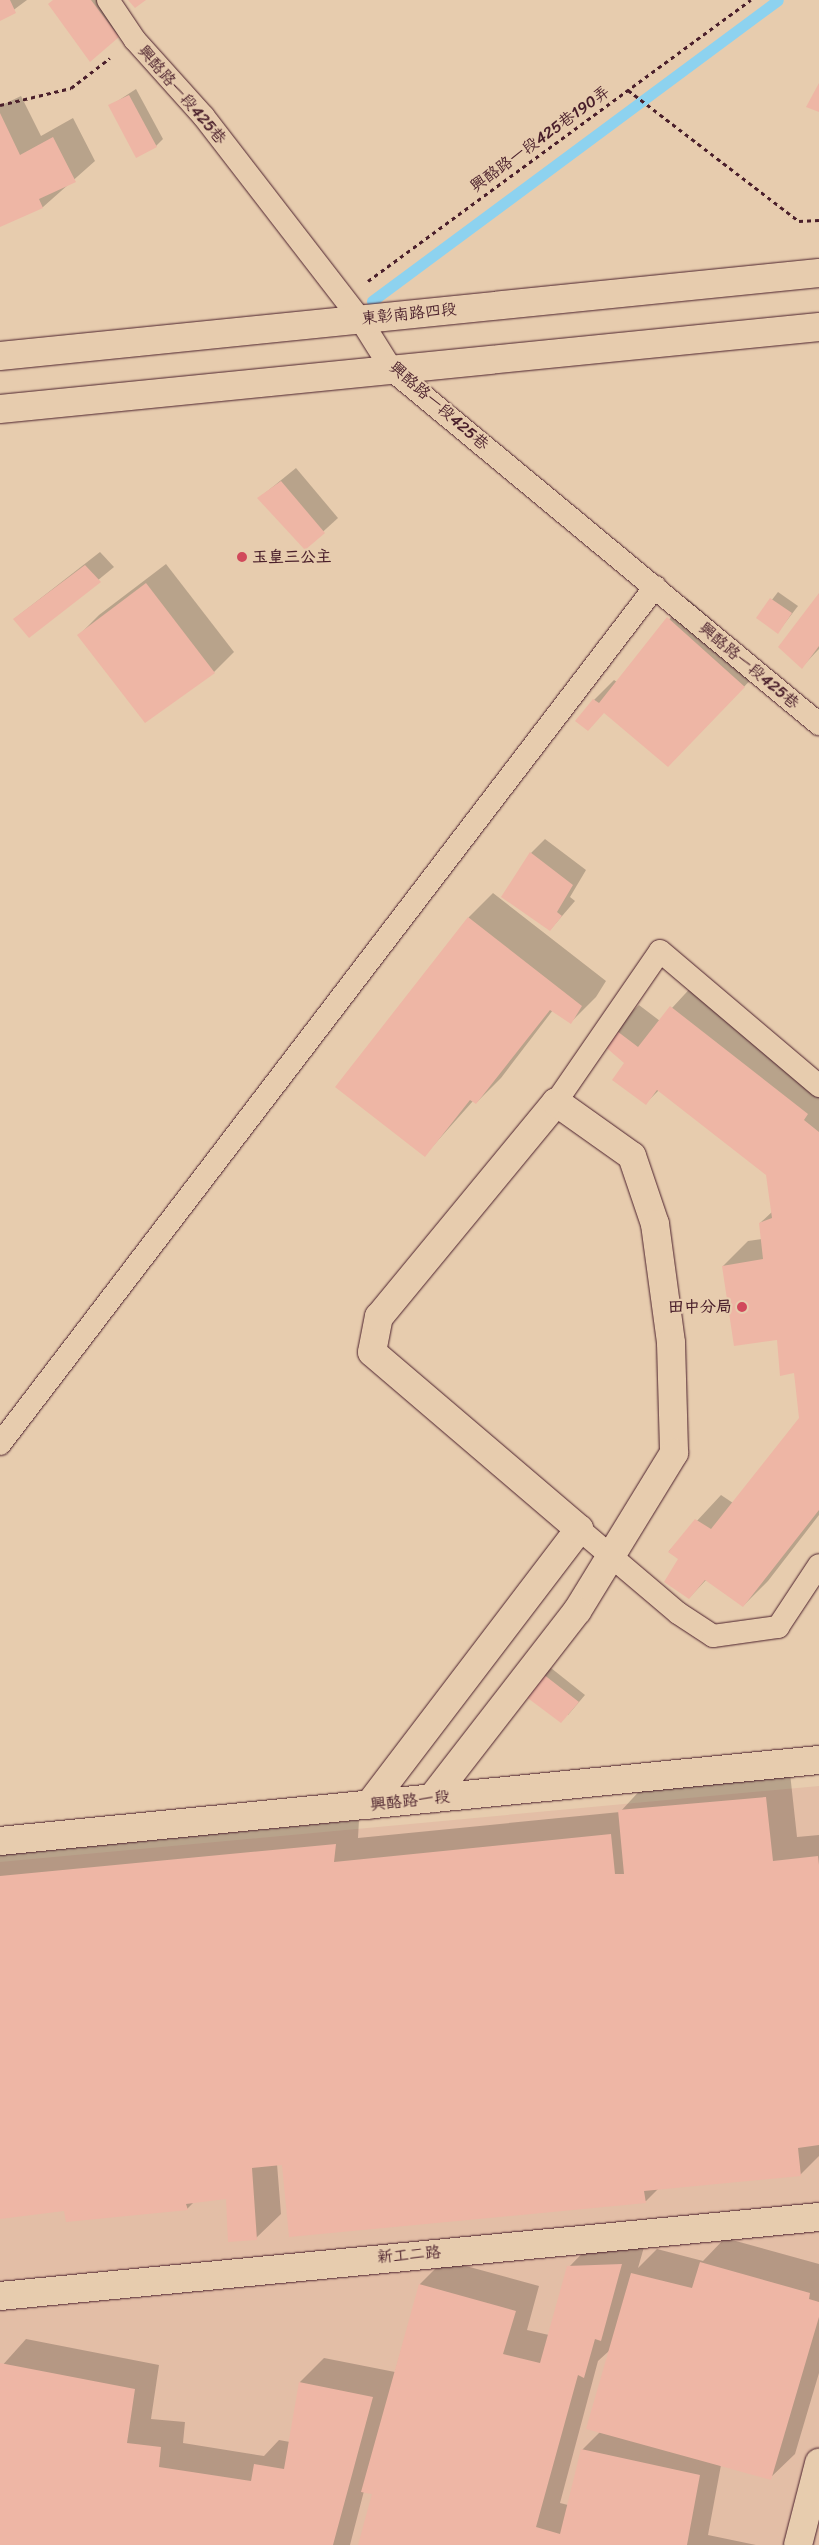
<!DOCTYPE html>
<meta charset="utf-8">
<style>
body{margin:0}
#map{position:relative;width:819px;height:2545px;overflow:hidden;background:#e7ccae;font-family:Sriracha,"LXGW WenKai TC",sans-serif}
div>[style]{position:absolute}
[style*='--x']{left:calc(var(--x)*1px);top:calc(var(--y)*1px);width:calc(var(--w)*1px);rotate:calc(var(--a)*1deg)}
.built>*{inset:0;background:#e3bea6}
.shadow>*{inset:0;background:#0003}
.stream>*{height:11px;margin:-5.5px;padding:0 5.5px;transform-origin:5.5px;border-radius:5.5px;background:#8dd2ef}
.building>*{inset:0;background:#eeb6a5}
.path>*{height:3px;margin-top:-1.5px;transform-origin:0;background:repeating-linear-gradient(90deg,#4a1f2b 0 4px,transparent 0 8px)}
.roads{filter:drop-shadow(0 0 1px #4a1f2b) drop-shadow(0 0 1px #4a1f2b)}
.lane>*{height:22px;margin:-11px;padding:0 11px;transform-origin:11px;border-radius:11px;background:#e7ccae}
.street>*{height:28px;margin:-14px;padding:0 14px;transform-origin:14px;border-radius:14px;background:#e7ccae}
.secondary>*{height:28px;margin:-14px;padding:0 14px;transform-origin:14px;border-radius:14px;background:#e7ccae}
.dots>*{width:14px;height:14px;translate:-50% -50%;box-sizing:border-box;border:2px solid #e7ccae;border-radius:50%}
span{translate:-50% -50%;white-space:nowrap;text-align:center;line-height:1.15;-webkit-text-stroke:4.5px #e7ccae;paint-order:stroke}
.street-label{font-size:16px;color:#4a1f2b}
.poi-label{font-size:16px;color:#4a1f2b;font-weight:700}
.left{translate:0 -50%;text-align:left}
.right{translate:-100% -50%;text-align:right}
</style>
<div id="map">
<div class="built">
<i style="clip-path:polygon(819px 1786px,819px 2545px,0 2545px,0 1862px)"></i>
</div>
<div class="shadow">
<i style="clip-path:polygon(0 0,27px 0,0 20px)"></i>
<i style="clip-path:polygon(54px 0,115px 0,132px 22px,118px 36px)"></i>
<i style="clip-path:polygon(136px 89px,163px 139px,156px 146px,110px 106px)"></i>
<i style="clip-path:polygon(21px 96px,41px 136px,73px 118px,95px 161px,43px 207px,0 226px,0 106px)"></i>
<i style="clip-path:polygon(296px 468px,338px 518px,305px 548px,259px 498px)"></i>
<i style="clip-path:polygon(100px 552px,114px 567px,30px 636px,14px 619px)"></i>
<i style="clip-path:polygon(166px 564px,234px 652px,214px 672px,79px 635px,99px 615px)"></i>
<i style="clip-path:polygon(778px 592px,798px 606px,778px 632px,758px 618px)"></i>
<i style="clip-path:polygon(819px 596px,819px 649px,802px 667px)"></i>
<i style="clip-path:polygon(687px 598px,764px 666px,688px 745px,605px 712px,594px 700px,614px 680px,617px 682px)"></i>
<i style="clip-path:polygon(545px 839px,586px 870px,570px 897px,575px 901px,550px 930px,503px 897px,531px 853px)"></i>
<i style="clip-path:polygon(493px 893px,606px 981px,596px 997px,571px 1022px,553px 1010px,501px 1078px,476px 1103px,473px 1101px,425px 1155px,337px 1087px,469px 917px)"></i>
<i style="clip-path:polygon(696px 982px,819px 1079px,819px 1515px,768px 1581px,743px 1606px,707px 1579px,689px 1598px,680px 1559px,669px 1551px,721px 1495px,733px 1503px,800px 1418px,795px 1372px,778px 1339px,723px 1266px,748px 1241px,762px 1239px,760px 1223px,773px 1211px,768px 1174px,659px 1090px,646px 1103px,614px 1029px,639px 1005px,660px 1021px)"></i>
<i style="clip-path:polygon(551px 1668px,585px 1695px,568px 1715px,544px 1675px)"></i>
<i style="clip-path:polygon(790px 1773px,797px 1837px,819px 1835px,819px 2156px,800px 2175px,659px 2188px,646px 2201px,290px 2236px,283px 2163px,277px 2164px,281px 2214px,256px 2238px,227px 2198px,195px 2201px,187px 2209px,65px 2210px,0 2217px,0 1855px,359px 1820px,358px 1838px,620px 1812px,644px 1786px)"></i>
<i style="clip-path:polygon(evenodd,725px 2238px,819px 2264px,819px 2373px,795px 2454px,770px 2478px,721px 2465px,708px 2535px,756px 2545px,359px 2545px,373px 2493px,364px 2491px,350px 2545px,0 2545px,0 2368px,26px 2339px,159px 2365px,151px 2419px,185px 2422px,183px 2443px,264px 2456px,279px 2440px,290px 2442px,300px 2382px,324px 2358px,395px 2372px,420px 2284px,444px 2260px,539px 2286px,527px 2330px,549px 2335px,569px 2267px,593px 2242px,646px 2240px,638px 2268px,657px 2249px,703px 2261px,725px 2238px,610px 2350px,600px 2432px,582px 2450px,568px 2505px,560px 2503px,598px 2361px,610px 2350px)"></i>
</div>
<div class="stream">
<i style="--x:372;--y:301;--w:505;--a:-36.55"></i>
</div>
<div class="building">
<i style="clip-path:polygon(0 0,10px 0,16px 13px,0 21px)"></i>
<i style="clip-path:polygon(53px 0,91px 0,119px 37px,90px 62px,48px 4px)"></i>
<i style="clip-path:polygon(128px 0,146px 0,135px 8px)"></i>
<i style="clip-path:polygon(819px 83px,819px 112px,806px 107px)"></i>
<i style="clip-path:polygon(129px 95px,157px 147px,136px 158px,108px 105px)"></i>
<i style="clip-path:polygon(0 113px,20px 155px,53px 137px,76px 182px,39px 199px,43px 208px,0 227px)"></i>
<i style="clip-path:polygon(281px 481px,325px 533px,305px 550px,257px 498px)"></i>
<i style="clip-path:polygon(85px 565px,101px 582px,29px 638px,13px 619px)"></i>
<i style="clip-path:polygon(146px 583px,215px 673px,145px 723px,77px 635px)"></i>
<i style="clip-path:polygon(819px 593px,819px 646px,802px 669px,778px 647px)"></i>
<i style="clip-path:polygon(770px 598px,792px 613px,778px 634px,756px 618px)"></i>
<i style="clip-path:polygon(667px 617px,745px 687px,668px 767px,604px 713px,588px 731px,575px 721px,593px 699px,599px 703px)"></i>
<i style="clip-path:polygon(530px 852px,573px 885px,557px 912px,562px 916px,550px 931px,501px 897px)"></i>
<i style="clip-path:polygon(468px 917px,582px 1006px,571px 1024px,550px 1010px,476px 1104px,470px 1100px,425px 1157px,335px 1087px)"></i>
<i style="clip-path:polygon(670px 1006px,808px 1114px,804px 1120px,819px 1132px,819px 1510px,743px 1607px,705px 1580px,689px 1599px,664px 1582px,678px 1559px,668px 1552px,695px 1519px,711px 1529px,799px 1418px,794px 1373px,780px 1376px,777px 1340px,734px 1346px,722px 1266px,763px 1259px,759px 1223px,772px 1218px,766px 1175px,657px 1090px,646px 1105px,612px 1080px,624px 1063px,602px 1044px,613px 1028px,638px 1047px)"></i>
<i style="clip-path:polygon(543px 1674px,579px 1702px,561px 1723px,525px 1696px)"></i>
<i style="clip-path:polygon(766px 1797px,773px 1861px,818px 1856px,819px 1865px,819px 2145px,798px 2148px,801px 2176px,644px 2191px,646px 2203px,289px 2237px,282px 2165px,252px 2168px,257px 2240px,228px 2242px,226px 2199px,186px 2204px,188px 2210px,66px 2222px,64px 2211px,0 2219px,0 1876px,336px 1844px,334px 1862px,611px 1834px,615px 1874px,624px 1874px,618px 1810px)"></i>
<i style="clip-path:polygon(700px 2262px,810px 2293px,809px 2299px,819px 2302px,819px 2317px,771px 2480px,586px 2429px,631px 2273px,692px 2288px)"></i>
<i style="clip-path:polygon(622px 2264px,601px 2341px,595px 2339px,584px 2378px,578px 2375px,536px 2527px,560px 2534px,581px 2449px,700px 2475px,687px 2545px,358px 2545px,372px 2494px,361px 2492px,419px 2284px,516px 2311px,503px 2354px,540px 2363px,567px 2266px)"></i>
<i style="clip-path:polygon(0 2363px,135px 2389px,127px 2443px,161px 2447px,159px 2467px,251px 2481px,254px 2464px,284px 2469px,299px 2382px,373px 2397px,333px 2545px,0 2545px)"></i>
</div>
<div class="path">
<i style="--x:628;--y:90;--w:215;--a:37.5"></i>
<i style="--x:799;--y:221;--w:20;--a:-3"></i>
<i style="--x:0;--y:105;--w:73;--a:-13.5"></i>
<i style="--x:71;--y:88;--w:49;--a:-37.6"></i>
<i style="--x:368;--y:281;--w:475;--a:-36.3"></i>
</div>
<div class="roads">
<div class="lane">
<i style="--x:108;--y:0;--w:48;--a:56"></i>
<i style="--x:135;--y:40;--w:103;--a:48.1"></i>
<i style="--x:204;--y:117;--w:255;--a:52.3"></i>
<i style="--x:360;--y:319;--w:60;--a:57.9"></i>
<i style="--x:392;--y:370;--w:555;--a:39.66"></i>
<i style="--x:556;--y:1102;--w:183;--a:-55.4"></i>
<i style="--x:660;--y:951;--w:209;--a:40.3"></i>
<i style="--x:0;--y:1444;--w:1079;--a:-52.61"></i>
<i style="--x:579;--y:1529;--w:130;--a:40.3"></i>
<i style="--x:678;--y:1613;--w:42;--a:33.3"></i>
<i style="--x:713;--y:1636;--w:66;--a:-7.9"></i>
<i style="--x:778;--y:1627;--w:74;--a:-56.5"></i>
</div>
<div class="street">
<i style="--x:369;--y:1805;--w:347;--a:-52.7"></i>
<i style="--x:579;--y:1529;--w:272;--a:-139.5"></i>
<i style="--x:372;--y:1352;--w:36;--a:-79"></i>
<i style="--x:379;--y:1317;--w:278;--a:-50.5"></i>
<i style="--x:556;--y:1102;--w:93;--a:35.4"></i>
<i style="--x:632;--y:1156;--w:72;--a:71.3"></i>
<i style="--x:655;--y:1224;--w:120;--a:82.3"></i>
<i style="--x:671;--y:1343;--w:110;--a:88.4"></i>
<i style="--x:674;--y:1453;--w:185;--a:121.5"></i>
<i style="--x:577;--y:1611;--w:237;--a:127.8"></i>
<i style="--x:0;--y:2296;--w:823;--a:-5.51"></i>
<i style="--x:798;--y:2545;--w:85;--a:-75.6"></i>
</div>
<div class="secondary">
<i style="--x:0;--y:356;--w:823;--a:-5.79"></i>
<i style="--x:0;--y:409;--w:823;--a:-5.72"></i>
<i style="--x:0;--y:1841;--w:823;--a:-5.65"></i>
</div>
</div>
<div class="dots">
<i style="left:242px;top:557px;background:#d1495b"></i>
<i style="left:742px;top:1307px;background:#d1495b"></i>
</div>
<div class="street-label">
<span style="left:182px;top:95px;rotate:49deg">興酪路一段425巷</span>
<span style="left:540px;top:139px;rotate:-36deg">興酪路一段425巷190弄</span>
<span style="left:409px;top:314px;rotate:-6deg">東彰南路四段</span>
<span style="left:439px;top:406px;rotate:41deg">興酪路一段425巷</span>
<span style="left:749px;top:666px;rotate:40deg">興酪路一段425巷</span>
<span style="left:410px;top:1801px;rotate:-6deg">興酪路一段</span>
<span style="left:409px;top:2255px;rotate:-5deg">新工二路</span>
</div>
<div class="poi-label">
<span class="left" style="left:252px;top:557px">玉皇三公主</span>
<span class="right" style="left:732px;top:1307px">田中分局</span>
</div>
</div>
